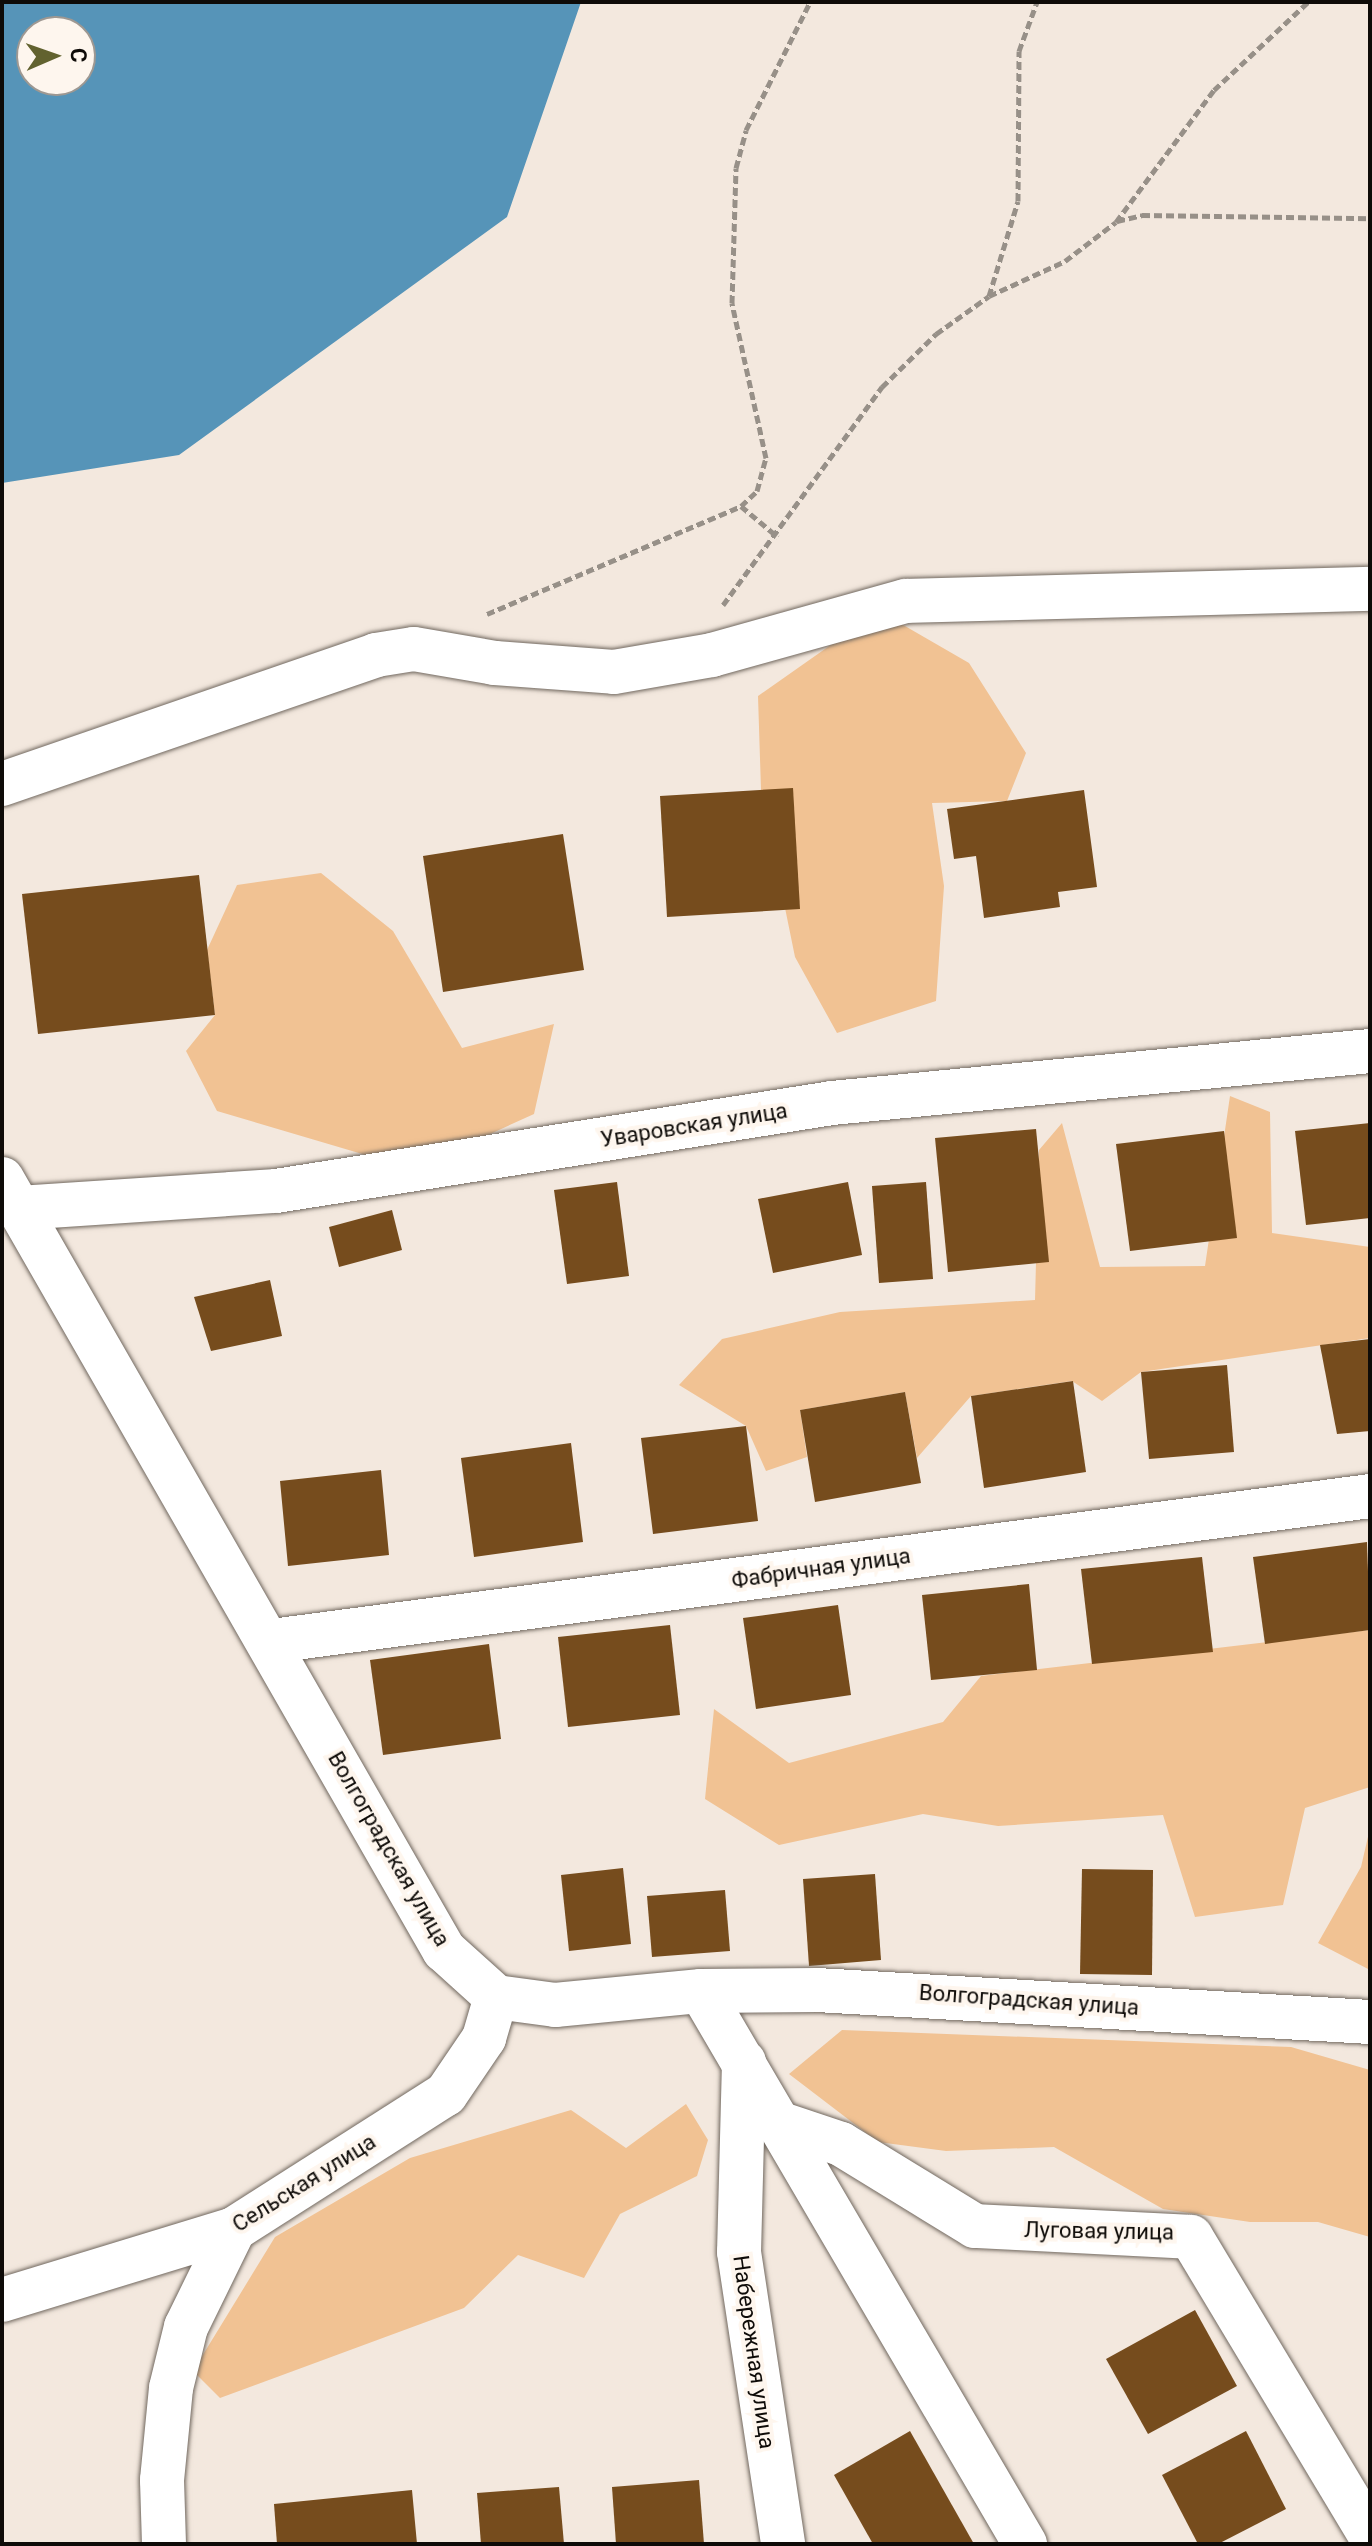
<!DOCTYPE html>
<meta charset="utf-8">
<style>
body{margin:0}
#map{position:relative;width:1372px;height:2546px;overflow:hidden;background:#f3e8de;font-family:Roboto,sans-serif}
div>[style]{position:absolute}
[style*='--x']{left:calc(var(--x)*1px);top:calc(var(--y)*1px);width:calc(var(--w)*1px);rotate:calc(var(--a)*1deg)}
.green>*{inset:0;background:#f1c293}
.water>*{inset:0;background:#5694b8}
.building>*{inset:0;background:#764c1d}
.path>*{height:5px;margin-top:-2.5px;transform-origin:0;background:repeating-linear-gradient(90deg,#979088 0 8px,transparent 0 12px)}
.roads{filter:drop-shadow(0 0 2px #71685f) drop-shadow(0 0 2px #71685f)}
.minor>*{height:44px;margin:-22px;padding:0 22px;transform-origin:22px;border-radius:22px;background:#fff}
span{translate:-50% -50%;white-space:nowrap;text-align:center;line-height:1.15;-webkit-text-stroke:8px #fef6ee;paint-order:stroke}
.street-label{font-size:22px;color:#0e0b08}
.frame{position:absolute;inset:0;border:4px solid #0e0b08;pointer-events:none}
.north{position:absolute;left:16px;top:16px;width:80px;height:80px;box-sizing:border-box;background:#fef6ee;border:2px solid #9e9892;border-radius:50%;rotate:88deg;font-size:22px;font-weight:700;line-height:32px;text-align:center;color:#0e0b08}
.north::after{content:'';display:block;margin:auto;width:28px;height:36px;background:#62622f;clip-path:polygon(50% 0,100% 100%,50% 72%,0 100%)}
</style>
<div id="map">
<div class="green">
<i style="clip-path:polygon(879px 611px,969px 663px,1026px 753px,1007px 801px,932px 803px,944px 886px,936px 1001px,837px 1033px,795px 957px,761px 790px,758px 696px)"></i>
<i style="clip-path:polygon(321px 873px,393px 931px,462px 1048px,554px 1024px,534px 1114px,413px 1169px,217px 1111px,186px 1051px,215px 1015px,207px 950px,237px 885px)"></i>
<i style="clip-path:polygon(1230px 1096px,1270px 1112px,1272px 1233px,1370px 1247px,1370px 1338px,1141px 1372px,1102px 1401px,1072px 1381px,971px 1396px,917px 1458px,905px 1392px,800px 1410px,807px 1457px,766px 1471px,746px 1426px,679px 1385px,722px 1339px,840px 1312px,1035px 1300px,1039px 1150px,1062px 1123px,1100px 1267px,1205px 1266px)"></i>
<i style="clip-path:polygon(1370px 1630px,1370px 1787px,1305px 1808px,1283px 1905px,1195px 1917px,1163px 1815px,998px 1826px,923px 1814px,779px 1845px,705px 1799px,714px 1709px,789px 1763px,943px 1722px,981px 1676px)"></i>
<i style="clip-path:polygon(1370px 1828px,1370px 1970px,1318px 1943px,1361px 1867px)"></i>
<i style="clip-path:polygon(842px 2030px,1291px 2047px,1370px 2070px,1370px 2237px,1318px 2222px,1250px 2222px,1163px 2209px,1054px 2147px,946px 2151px,878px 2142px,789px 2074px)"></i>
<i style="clip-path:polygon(686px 2104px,708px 2140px,697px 2176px,620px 2214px,584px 2278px,518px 2255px,464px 2308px,220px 2398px,193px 2371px,275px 2237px,410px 2158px,571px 2110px,626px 2148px)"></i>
</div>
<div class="water">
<i style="clip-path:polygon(evenodd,2px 2px,581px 2px,507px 217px,179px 455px,2px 483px,2px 2px,32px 32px,80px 32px,80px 80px,32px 80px,32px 32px)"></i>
</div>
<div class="building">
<i style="clip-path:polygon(793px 788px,800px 909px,667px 917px,660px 796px)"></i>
<i style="clip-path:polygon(1084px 790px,1097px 887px,1058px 892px,1060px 907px,984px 918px,976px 856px,954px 859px,947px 809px)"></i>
<i style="clip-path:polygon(563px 834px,584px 970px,443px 992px,423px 856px)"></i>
<i style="clip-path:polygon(199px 875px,215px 1015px,38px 1034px,22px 894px)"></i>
<i style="clip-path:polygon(1370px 1123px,1370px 1218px,1306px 1225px,1295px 1131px)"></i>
<i style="clip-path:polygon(1036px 1129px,1049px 1262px,948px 1272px,935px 1138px)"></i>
<i style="clip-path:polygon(1224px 1131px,1237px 1238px,1130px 1251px,1116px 1144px)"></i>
<i style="clip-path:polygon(617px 1182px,629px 1276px,567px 1284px,554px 1190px)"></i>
<i style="clip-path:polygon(848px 1182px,862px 1255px,773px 1273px,758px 1199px)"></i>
<i style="clip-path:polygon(926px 1182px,933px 1279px,879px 1283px,872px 1186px)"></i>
<i style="clip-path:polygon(392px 1210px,402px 1250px,339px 1267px,329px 1227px)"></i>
<i style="clip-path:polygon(270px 1280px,282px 1336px,211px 1351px,194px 1297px)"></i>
<i style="clip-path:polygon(1370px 1339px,1370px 1431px,1337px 1434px,1320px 1345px)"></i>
<i style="clip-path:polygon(1227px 1365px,1234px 1452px,1149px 1459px,1141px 1372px)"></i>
<i style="clip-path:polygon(1073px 1381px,1086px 1472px,984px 1488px,971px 1396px)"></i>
<i style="clip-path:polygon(905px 1392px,921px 1483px,815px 1502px,800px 1410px)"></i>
<i style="clip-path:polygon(746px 1426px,758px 1521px,653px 1534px,641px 1438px)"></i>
<i style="clip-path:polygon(571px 1443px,583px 1542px,474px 1557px,461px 1458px)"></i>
<i style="clip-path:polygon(381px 1470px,389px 1555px,288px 1566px,280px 1481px)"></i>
<i style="clip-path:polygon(1367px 1542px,1370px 1630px,1265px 1644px,1253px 1557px)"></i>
<i style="clip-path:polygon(1202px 1557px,1213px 1652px,1092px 1664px,1081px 1569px)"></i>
<i style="clip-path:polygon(1029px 1584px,1037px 1670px,931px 1680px,922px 1595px)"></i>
<i style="clip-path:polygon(838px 1605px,851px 1695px,756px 1709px,743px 1618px)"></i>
<i style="clip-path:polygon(670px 1625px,680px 1715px,568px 1727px,558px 1637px)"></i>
<i style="clip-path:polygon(489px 1644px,501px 1739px,383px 1755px,370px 1660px)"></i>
<i style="clip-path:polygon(623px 1868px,631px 1944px,569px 1951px,561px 1875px)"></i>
<i style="clip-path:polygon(1082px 1869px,1153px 1870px,1152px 1975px,1080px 1974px)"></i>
<i style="clip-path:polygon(875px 1874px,881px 1960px,809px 1966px,803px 1879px)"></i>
<i style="clip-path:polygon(725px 1890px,730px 1951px,652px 1957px,647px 1896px)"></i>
<i style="clip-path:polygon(1195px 2310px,1237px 2386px,1148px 2434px,1106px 2359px)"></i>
<i style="clip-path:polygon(910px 2431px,974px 2544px,873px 2544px,834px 2475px)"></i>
<i style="clip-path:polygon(1246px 2431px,1286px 2509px,1218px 2544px,1198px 2544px,1162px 2475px)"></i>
<i style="clip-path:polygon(699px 2480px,704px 2544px,616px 2544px,612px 2487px)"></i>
<i style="clip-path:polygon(559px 2487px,564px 2544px,481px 2544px,477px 2493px)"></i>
<i style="clip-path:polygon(412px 2490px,417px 2544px,277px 2544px,274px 2504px)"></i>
</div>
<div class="path">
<i style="--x:1117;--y:221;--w:26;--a:-13"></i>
<i style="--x:1142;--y:215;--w:228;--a:0.8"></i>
<i style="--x:989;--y:296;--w:99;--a:-73"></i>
<i style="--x:1018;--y:201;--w:150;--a:-89.6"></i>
<i style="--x:1019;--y:51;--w:52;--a:-69.8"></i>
<i style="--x:741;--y:506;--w:22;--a:-43"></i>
<i style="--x:757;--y:491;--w:34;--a:-75"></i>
<i style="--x:766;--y:458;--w:159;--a:-102.4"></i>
<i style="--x:732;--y:303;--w:135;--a:-88.3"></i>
<i style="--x:736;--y:168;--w:39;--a:-75"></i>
<i style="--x:746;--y:130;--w:143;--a:-63.4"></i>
<i style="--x:723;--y:605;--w:270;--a:-53.9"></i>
<i style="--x:882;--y:387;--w:76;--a:-44.5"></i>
<i style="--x:936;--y:334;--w:65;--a:-35.6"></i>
<i style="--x:989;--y:296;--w:84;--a:-24.7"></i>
<i style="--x:1065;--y:261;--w:64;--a:-37.4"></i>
<i style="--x:1116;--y:222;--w:164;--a:-53.4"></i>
<i style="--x:1214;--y:90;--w:129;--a:-43.1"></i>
<i style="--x:487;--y:614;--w:276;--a:-23"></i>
<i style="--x:741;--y:506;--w:48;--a:40"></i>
</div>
<div class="roads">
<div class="minor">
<i style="--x:2;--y:784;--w:396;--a:-19"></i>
<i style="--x:376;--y:655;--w:38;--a:-9"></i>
<i style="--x:414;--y:649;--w:82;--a:9.8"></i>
<i style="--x:495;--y:663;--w:119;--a:4.3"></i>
<i style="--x:614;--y:672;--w:99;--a:-9.8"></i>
<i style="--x:712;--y:655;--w:201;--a:-15.6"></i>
<i style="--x:906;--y:601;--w:464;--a:-1.5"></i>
<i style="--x:2;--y:1179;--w:889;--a:60.18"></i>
<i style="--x:444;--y:1950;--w:70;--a:42.1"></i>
<i style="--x:496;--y:1997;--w:60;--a:7.7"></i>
<i style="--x:555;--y:2005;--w:147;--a:-5.5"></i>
<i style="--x:701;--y:1991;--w:116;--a:-0.5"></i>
<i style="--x:817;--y:1990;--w:554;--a:3.31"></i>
<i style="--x:19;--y:1208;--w:258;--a:-3.8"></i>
<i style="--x:276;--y:1191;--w:563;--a:-8.99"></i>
<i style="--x:832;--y:1103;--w:541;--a:-5.52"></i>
<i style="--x:272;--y:1641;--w:1108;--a:-7.52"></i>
<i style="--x:701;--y:1991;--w:641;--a:59.63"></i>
<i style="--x:744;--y:2062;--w:190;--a:91.5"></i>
<i style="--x:739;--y:2252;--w:295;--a:81.4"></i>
<i style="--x:781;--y:2124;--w:63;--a:18.4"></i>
<i style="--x:841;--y:2144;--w:157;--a:31.5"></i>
<i style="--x:975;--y:2226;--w:216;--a:2.9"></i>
<i style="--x:1191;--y:2237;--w:348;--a:59"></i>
<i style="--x:2;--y:2300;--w:243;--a:-17"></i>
<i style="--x:234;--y:2229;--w:251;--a:-32.5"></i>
<i style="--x:446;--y:2094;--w:68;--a:-55.8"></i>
<i style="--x:484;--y:2038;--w:43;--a:-73.7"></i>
<i style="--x:164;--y:2544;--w:64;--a:-91.8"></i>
<i style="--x:162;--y:2480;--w:92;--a:-84.4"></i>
<i style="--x:171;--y:2388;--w:63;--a:-76.2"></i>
<i style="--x:186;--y:2327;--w:109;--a:-63.9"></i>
</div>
</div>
<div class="street-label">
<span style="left:694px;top:1125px;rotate:-9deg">Уваровская улица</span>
<span style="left:821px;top:1568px;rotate:-8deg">Фабричная улица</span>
<span style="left:389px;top:1849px;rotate:60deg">Волгоградская улица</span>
<span style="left:1029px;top:2000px;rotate:4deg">Волгоградская улица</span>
<span style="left:304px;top:2183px;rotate:-32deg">Сельская улица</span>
<span style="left:1099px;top:2231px;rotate:1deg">Луговая улица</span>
<span style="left:754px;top:2352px;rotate:82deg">Набережная улица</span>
</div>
<div class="frame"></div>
<div class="north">С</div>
</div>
